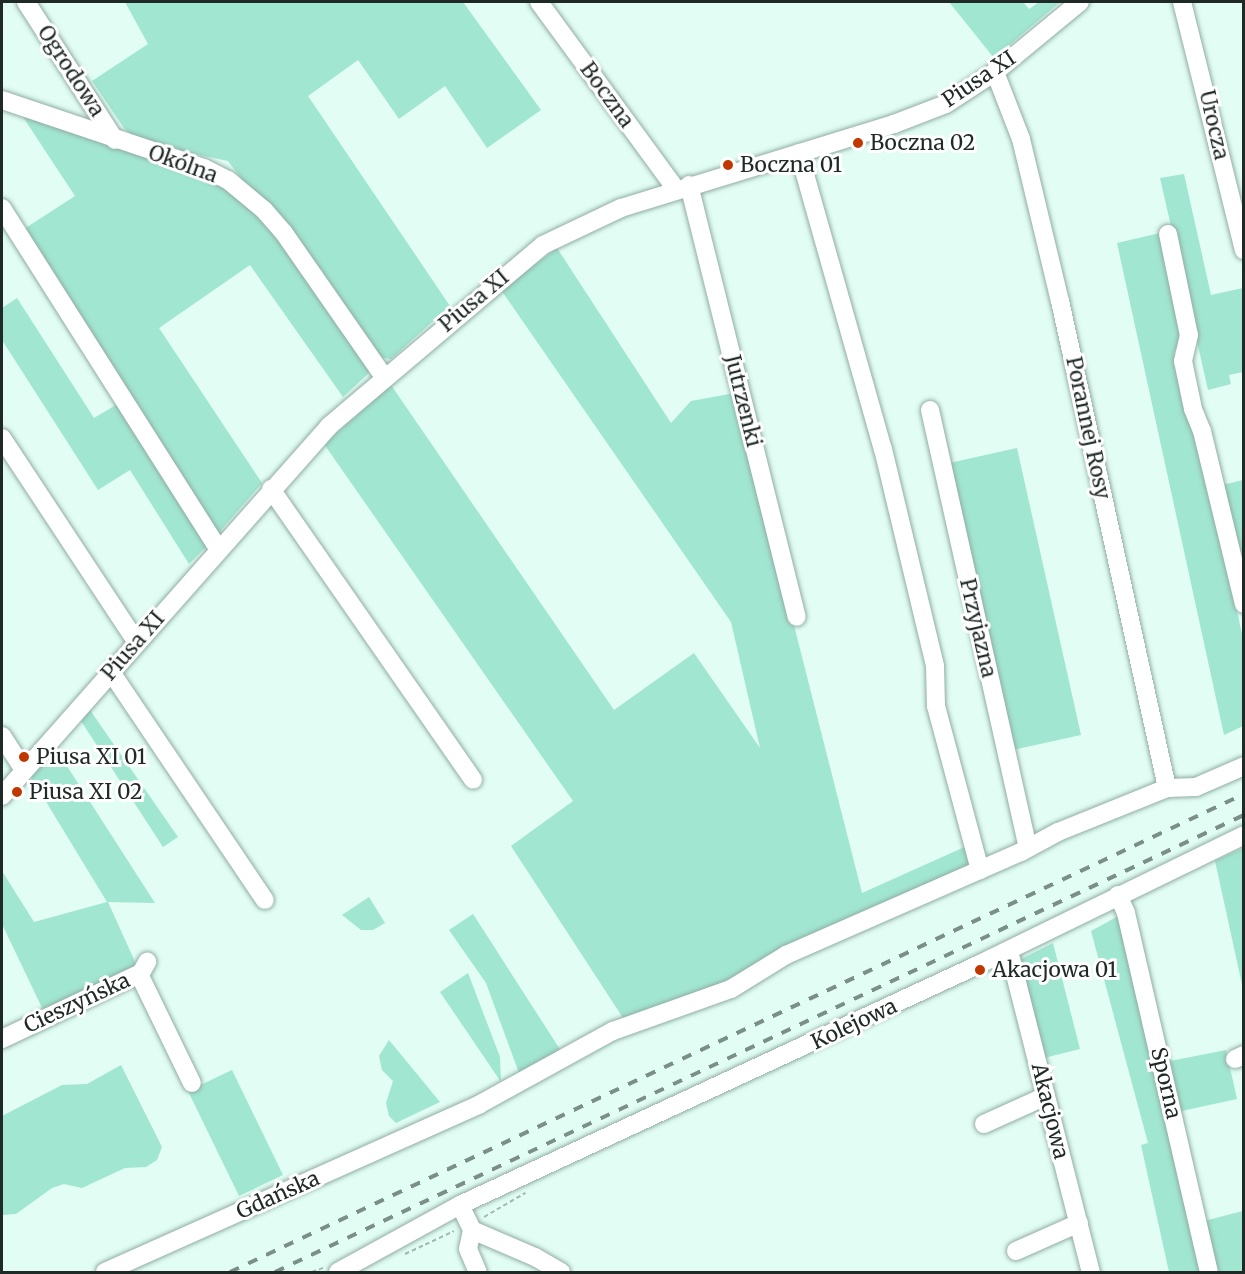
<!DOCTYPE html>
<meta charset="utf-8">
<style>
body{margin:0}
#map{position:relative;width:1245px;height:1274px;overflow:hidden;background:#e1fdf4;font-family:Merriweather,serif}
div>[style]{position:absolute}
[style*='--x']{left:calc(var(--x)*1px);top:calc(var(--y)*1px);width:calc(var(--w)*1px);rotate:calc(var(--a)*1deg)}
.green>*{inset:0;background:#a1e6d1}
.path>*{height:2px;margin-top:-1px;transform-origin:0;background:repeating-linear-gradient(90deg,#a2b8b1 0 4.5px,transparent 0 7.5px)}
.roads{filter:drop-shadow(0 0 2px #91aca3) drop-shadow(0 0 2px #91aca3)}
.minor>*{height:18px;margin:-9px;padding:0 9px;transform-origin:9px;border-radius:9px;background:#fff}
.rail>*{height:4px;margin-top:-2px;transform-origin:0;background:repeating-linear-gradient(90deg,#7b8e88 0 10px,transparent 0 20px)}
.dots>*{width:16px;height:16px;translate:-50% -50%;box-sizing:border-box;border:3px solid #fff;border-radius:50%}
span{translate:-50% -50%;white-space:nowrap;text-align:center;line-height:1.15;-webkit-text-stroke:6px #fff;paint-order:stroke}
.street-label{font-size:21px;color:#1f2926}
.poi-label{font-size:21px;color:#1f2926}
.left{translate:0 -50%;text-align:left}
.frame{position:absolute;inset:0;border:3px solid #1f2926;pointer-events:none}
</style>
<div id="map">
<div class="green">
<i style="clip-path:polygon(125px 2px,463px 2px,541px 110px,487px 148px,445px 86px,399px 119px,358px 60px,308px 96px,450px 306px,391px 359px,375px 357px,228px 161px,139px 142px,124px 128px,92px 81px,148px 44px)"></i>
<i style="clip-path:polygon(949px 2px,1023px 2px,1029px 9px,1039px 2px,1060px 2px,994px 58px)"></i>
<i style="clip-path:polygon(21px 114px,182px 166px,240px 196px,265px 218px,367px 368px,369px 373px,343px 397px,250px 265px,159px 328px,262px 483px,215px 537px,21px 231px,75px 196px)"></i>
<i style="clip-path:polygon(1184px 174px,1211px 295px,1243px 288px,1243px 372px,1229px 375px,1231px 384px,1208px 390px,1160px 178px)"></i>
<i style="clip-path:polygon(1160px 233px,1184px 337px,1174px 352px,1189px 421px,1195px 426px,1243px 638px,1243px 726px,1224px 735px,1117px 243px)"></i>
<i style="clip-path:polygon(557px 248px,671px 423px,691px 401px,735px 393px,862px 893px,969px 845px,976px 867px,774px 953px,726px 981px,625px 1021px,511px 846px,573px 801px,324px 444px,391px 385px,614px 710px,694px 653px,760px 748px,731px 622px,501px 290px)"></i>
<i style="clip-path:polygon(17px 298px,94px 418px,121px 402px,210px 543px,189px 564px,130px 470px,98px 490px,2px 340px,2px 308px)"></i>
<i style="clip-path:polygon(1017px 448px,1081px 735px,1012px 750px,945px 464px)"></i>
<i style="clip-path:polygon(1243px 480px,1243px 582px,1222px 485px)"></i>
<i style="clip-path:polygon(90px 710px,178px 837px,163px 847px,81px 721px)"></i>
<i style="clip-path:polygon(56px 749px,155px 903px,108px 902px,136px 964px,132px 970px,44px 1012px,2px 924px,2px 871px,34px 922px,107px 902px,31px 777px)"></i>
<i style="clip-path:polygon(1243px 848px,1243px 989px,1215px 861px)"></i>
<i style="clip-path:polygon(369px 897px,385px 923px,373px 930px,361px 930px,342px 915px)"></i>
<i style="clip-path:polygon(473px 914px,561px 1051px,519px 1073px,486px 983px,449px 930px)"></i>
<i style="clip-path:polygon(1122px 914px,1205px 1272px,1169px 1272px,1141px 1145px,1148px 1143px,1091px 931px)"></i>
<i style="clip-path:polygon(1053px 943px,1080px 1049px,1044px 1058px,1021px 959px)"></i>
<i style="clip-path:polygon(468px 973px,500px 1057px,501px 1082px,440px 992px)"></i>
<i style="clip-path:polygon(389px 1040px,440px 1102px,396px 1123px,389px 1116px,386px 1103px,393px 1081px,382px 1070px,379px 1056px)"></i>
<i style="clip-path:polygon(1226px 1050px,1237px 1099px,1177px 1112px,1165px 1062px)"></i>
<i style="clip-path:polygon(121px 1065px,162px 1147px,157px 1160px,146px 1167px,125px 1168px,82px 1188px,64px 1184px,52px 1188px,16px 1214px,2px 1215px,2px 1116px,62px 1085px,87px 1084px)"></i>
<i style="clip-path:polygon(232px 1070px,283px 1175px,239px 1196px,188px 1091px)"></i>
<i style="clip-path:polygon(1243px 1211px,1243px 1272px,1211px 1272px,1200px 1222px)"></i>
</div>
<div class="path">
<i style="--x:484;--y:1217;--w:48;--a:-30.3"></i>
<i style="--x:405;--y:1254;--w:54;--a:-25.1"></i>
<i style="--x:312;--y:1272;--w:12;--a:-20"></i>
</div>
<div class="roads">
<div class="minor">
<i style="--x:26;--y:2;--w:164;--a:57.2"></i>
<i style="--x:539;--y:2;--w:232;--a:53.8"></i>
<i style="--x:1182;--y:2;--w:256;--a:76"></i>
<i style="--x:995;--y:72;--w:72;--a:68.8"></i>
<i style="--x:1021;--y:139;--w:167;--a:76.5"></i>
<i style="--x:1060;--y:301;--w:499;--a:77.6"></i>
<i style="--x:2;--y:100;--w:213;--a:18.6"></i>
<i style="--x:204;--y:168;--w:27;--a:27"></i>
<i style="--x:228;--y:180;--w:47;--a:39.8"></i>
<i style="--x:264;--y:210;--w:30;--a:49"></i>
<i style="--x:284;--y:233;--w:175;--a:55.2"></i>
<i style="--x:799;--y:153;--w:308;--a:74.2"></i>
<i style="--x:883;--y:449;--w:223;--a:76.5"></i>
<i style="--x:935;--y:666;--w:40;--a:88.6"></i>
<i style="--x:936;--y:706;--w:170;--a:75"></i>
<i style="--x:689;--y:185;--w:445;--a:76"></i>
<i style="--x:2;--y:208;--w:404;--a:57.6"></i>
<i style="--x:1168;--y:234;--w:103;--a:78.3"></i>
<i style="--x:1189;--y:335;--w:27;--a:103"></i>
<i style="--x:1183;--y:361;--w:49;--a:78.2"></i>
<i style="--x:1193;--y:409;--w:24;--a:68"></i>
<i style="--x:1202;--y:431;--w:178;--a:76.4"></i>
<i style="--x:930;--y:410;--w:448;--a:77.4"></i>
<i style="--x:2;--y:438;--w:245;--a:56.6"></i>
<i style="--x:271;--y:489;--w:354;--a:55.2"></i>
<i style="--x:111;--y:672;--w:275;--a:56"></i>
<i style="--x:2;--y:736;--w:40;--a:57.1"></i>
<i style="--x:2;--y:796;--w:494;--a:-48.5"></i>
<i style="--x:329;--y:426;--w:280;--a:-40.2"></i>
<i style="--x:543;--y:245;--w:86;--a:-25.4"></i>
<i style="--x:621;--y:208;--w:286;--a:-17.1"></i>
<i style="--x:894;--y:124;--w:56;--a:-21"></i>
<i style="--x:946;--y:104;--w:59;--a:-33.1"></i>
<i style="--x:995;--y:72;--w:110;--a:-39.5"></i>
<i style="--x:1118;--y:895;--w:20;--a:66"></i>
<i style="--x:1126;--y:913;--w:368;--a:77"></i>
<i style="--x:1009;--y:951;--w:331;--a:75.7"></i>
<i style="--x:139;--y:974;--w:121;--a:64.1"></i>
<i style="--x:2;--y:1039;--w:154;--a:-25.4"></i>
<i style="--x:141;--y:973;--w:13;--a:-61"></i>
<i style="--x:1235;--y:1059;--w:10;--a:-24"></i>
<i style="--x:984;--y:1124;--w:68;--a:-24.3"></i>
<i style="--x:460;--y:1205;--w:28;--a:64"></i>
<i style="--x:472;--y:1230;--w:69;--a:23.2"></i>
<i style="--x:535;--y:1257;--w:30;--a:30"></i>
<i style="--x:472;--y:1230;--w:19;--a:102"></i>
<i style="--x:468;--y:1249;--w:25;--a:67"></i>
<i style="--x:1016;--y:1251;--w:69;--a:-24"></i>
<i style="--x:105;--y:1272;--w:411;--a:-24.1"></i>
<i style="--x:480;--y:1104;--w:152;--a:-28.8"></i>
<i style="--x:613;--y:1031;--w:125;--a:-19.6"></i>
<i style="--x:731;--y:989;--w:65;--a:-31.7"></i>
<i style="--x:786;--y:955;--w:257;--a:-23.7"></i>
<i style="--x:1021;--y:852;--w:42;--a:-28.4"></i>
<i style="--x:1058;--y:832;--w:118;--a:-22"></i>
<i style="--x:1167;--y:788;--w:29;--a:-2"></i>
<i style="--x:1196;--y:787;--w:52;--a:-23.6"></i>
<i style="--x:338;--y:1272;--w:139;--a:-28.8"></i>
<i style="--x:460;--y:1205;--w:573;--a:-24.87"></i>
<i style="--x:980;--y:964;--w:294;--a:-26"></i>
</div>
</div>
<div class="rail">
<i style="--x:230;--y:1272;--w:1121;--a:-25.24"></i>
<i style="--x:275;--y:1272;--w:1071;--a:-25.25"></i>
</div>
<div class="dots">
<i style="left:858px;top:143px;background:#c03800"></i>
<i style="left:728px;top:165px;background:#c03800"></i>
<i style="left:24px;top:757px;background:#c03800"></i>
<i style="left:17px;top:792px;background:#c03800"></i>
<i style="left:980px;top:970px;background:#c03800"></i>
</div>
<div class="street-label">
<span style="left:71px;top:71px;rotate:57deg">Ogrodowa</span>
<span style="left:979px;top:79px;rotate:-34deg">Piusa XI</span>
<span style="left:607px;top:95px;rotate:54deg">Boczna</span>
<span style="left:1214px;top:125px;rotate:77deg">Urocza</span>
<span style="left:183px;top:164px;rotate:20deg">Okólna</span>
<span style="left:474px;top:301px;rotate:-40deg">Piusa XI</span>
<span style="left:743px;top:401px;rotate:76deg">Jutrzenki</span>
<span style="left:1088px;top:428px;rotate:78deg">Porannej Rosy</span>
<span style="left:978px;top:628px;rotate:77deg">Przyjazna</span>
<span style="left:133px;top:646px;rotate:-49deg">Piusa XI</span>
<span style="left:77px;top:1003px;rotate:-25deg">Cieszyńska</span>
<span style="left:854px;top:1024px;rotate:-25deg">Kolejowa</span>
<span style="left:1166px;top:1083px;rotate:77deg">Sporna</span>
<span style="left:1050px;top:1111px;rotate:76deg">Akacjowa</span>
<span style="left:278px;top:1195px;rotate:-24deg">Gdańska</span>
</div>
<div class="poi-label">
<span class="left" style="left:870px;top:143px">Boczna 02</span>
<span class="left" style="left:740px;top:165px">Boczna 01</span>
<span class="left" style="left:36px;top:757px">Piusa XI 01</span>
<span class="left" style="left:29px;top:792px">Piusa XI 02</span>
<span class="left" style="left:992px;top:970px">Akacjowa 01</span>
</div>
<div class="frame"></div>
</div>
